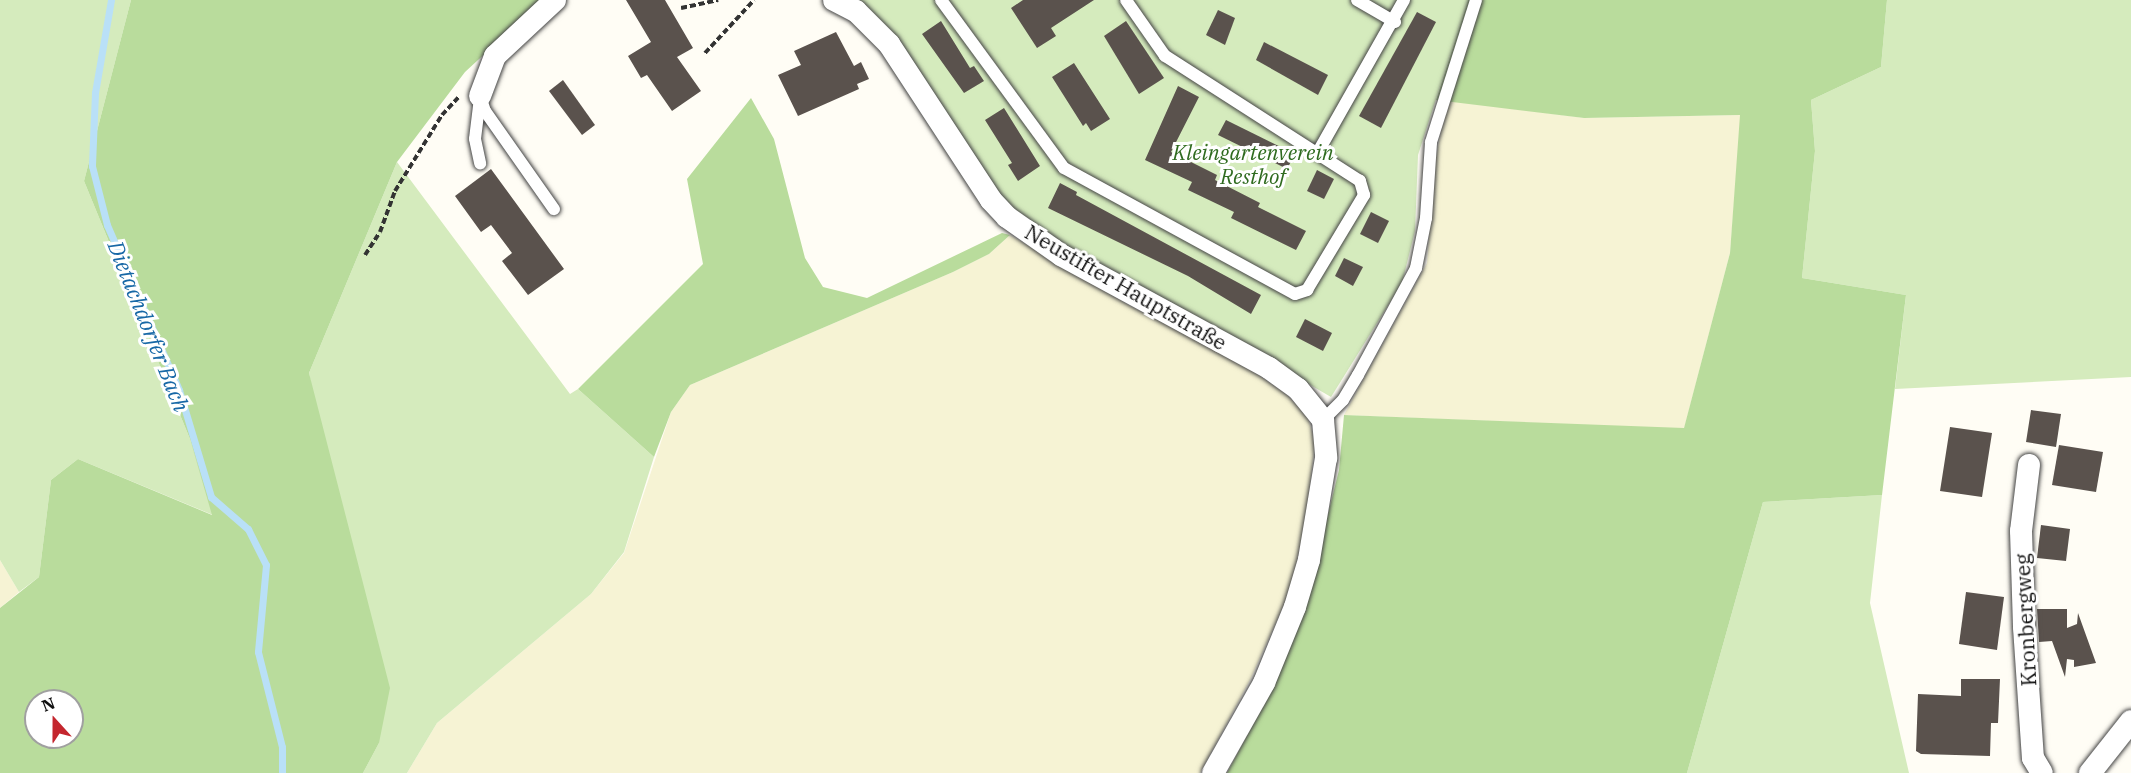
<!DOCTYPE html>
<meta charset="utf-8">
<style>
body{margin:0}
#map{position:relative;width:2131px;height:773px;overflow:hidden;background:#fffdf5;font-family:"IBM Plex Serif",serif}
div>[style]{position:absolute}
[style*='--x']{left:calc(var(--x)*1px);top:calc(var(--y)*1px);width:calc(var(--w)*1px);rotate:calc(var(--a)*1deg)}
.farmland>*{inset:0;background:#f6f3d4}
.green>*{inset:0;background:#d5ebbd}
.forest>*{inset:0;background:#b9dc9c}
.stream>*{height:7px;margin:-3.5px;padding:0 3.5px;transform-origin:3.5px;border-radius:3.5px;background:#b9e0f7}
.building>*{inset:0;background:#5a524d}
.path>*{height:4px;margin-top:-2px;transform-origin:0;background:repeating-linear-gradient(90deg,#333 0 6px,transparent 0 9px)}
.roads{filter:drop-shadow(0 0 2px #444) drop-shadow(0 0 2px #444)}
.lane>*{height:12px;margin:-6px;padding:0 6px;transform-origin:6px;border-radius:6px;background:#fff}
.street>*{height:22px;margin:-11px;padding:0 11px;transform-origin:11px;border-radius:11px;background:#fff}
span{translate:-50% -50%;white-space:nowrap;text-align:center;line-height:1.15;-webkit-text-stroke:6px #fff;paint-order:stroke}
.park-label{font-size:21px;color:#2f6b1f;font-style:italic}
.street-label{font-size:21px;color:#111}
.water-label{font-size:22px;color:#1768a6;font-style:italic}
.north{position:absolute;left:24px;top:689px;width:60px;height:60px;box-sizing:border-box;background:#fff;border:2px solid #a0a0a0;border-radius:50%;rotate:339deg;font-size:16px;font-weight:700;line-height:24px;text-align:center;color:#111}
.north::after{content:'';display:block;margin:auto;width:21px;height:27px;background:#c4262e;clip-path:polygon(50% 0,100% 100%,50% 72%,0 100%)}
</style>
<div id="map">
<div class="farmland">
<i style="clip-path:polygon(1447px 100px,1584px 118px,1741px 115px,1730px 253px,1684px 429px,1344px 415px,1427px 263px,1434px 169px)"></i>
<i style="clip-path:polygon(1010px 235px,1130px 306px,1240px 362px,1287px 395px,1307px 416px,1315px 441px,1306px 520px,1290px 591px,1250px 680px,1200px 773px,407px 773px,437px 723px,591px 594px,624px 553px,671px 412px,690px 385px,953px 272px,989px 254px)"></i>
<i style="clip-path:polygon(0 560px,19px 592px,0 608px)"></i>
</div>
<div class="green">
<i style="clip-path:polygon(0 0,131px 0,84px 181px,190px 439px,213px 515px,78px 459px,51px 480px,39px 577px,19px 592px,0 560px)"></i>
<i style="clip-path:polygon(856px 0,1468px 0,1418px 155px,1415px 231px,1402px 283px,1331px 397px,1219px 332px,1060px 248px,1000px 199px)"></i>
<i style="clip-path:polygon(1887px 0,2131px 0,2131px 377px,1895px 389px,1906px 295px,1802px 278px,1815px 151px,1811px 100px,1881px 67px)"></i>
<i style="clip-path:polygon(397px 162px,570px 394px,578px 389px,654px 457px,624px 552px,591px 594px,437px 723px,407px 773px,363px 773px,379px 743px,309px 373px)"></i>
<i style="clip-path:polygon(1882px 495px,1870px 603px,1909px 773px,1687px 773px,1763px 502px)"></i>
</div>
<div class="forest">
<i style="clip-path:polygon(evenodd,131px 0,543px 0,465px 72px,397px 162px,309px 373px,390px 688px,379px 743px,363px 773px,0 773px,0 608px,39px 577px,51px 480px,78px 459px,212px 515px,190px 439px,84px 181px,131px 0,36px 701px,72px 701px,72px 737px,36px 737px,36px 701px)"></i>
<i style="clip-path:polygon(1468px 0,1887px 0,1881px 67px,1811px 100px,1815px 151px,1802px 278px,1906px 295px,1882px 495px,1763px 502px,1687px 773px,1227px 773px,1273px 687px,1309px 591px,1339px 470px,1344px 415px,1684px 428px,1730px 253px,1740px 115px,1584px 118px,1436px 100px)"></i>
<i style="clip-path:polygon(751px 98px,774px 139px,805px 258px,823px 287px,867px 298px,1002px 233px,1010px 235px,989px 254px,953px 272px,690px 385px,671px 412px,654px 457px,578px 389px,703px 264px,687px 179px)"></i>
</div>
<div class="stream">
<i style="--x:111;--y:0;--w:94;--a:99.8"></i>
<i style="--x:95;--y:93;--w:73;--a:92.4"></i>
<i style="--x:92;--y:166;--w:61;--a:75.7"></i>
<i style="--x:107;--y:225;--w:180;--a:66.4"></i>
<i style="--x:179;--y:390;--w:112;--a:73.3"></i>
<i style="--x:211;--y:497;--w:49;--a:40.9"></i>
<i style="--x:248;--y:529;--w:40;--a:63.4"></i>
<i style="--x:266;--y:565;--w:87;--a:95.3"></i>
<i style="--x:258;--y:652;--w:98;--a:75.8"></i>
<i style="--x:282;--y:747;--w:26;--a:90"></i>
</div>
<div class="building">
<i style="clip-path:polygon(626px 0,665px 0,693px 48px,677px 57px,701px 91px,672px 111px,647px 75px,641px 78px,628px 56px,651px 42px)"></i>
<i style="clip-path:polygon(1023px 0,1094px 0,1051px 28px,1056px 36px,1037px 48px,1011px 8px)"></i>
<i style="clip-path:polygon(1218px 10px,1235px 18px,1225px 45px,1206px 35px)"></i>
<i style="clip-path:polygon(1417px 12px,1436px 22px,1381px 128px,1359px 116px)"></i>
<i style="clip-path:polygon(941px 21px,970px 68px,974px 66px,984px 81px,964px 93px,922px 34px)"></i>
<i style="clip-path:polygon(1126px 21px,1164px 78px,1139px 94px,1104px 36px)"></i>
<i style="clip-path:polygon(836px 32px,854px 66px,861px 62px,869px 79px,857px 84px,859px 89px,798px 116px,778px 75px,801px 65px,794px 51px)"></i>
<i style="clip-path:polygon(1264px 42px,1328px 75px,1318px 95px,1256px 60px)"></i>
<i style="clip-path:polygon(1074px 63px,1110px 119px,1091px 131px,1086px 123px,1083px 126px,1052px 77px)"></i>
<i style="clip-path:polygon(563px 80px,595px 125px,582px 135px,549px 91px)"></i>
<i style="clip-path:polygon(1178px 86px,1199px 97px,1171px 152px,1217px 175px,1215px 180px,1260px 203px,1258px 207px,1306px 231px,1296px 250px,1231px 218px,1234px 212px,1188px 190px,1192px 182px,1145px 160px)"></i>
<i style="clip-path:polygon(1004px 108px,1040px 166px,1018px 181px,1008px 165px,1012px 163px,985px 120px)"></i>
<i style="clip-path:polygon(1226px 120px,1295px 154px,1287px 169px,1218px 135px)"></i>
<i style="clip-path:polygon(491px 169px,564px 269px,528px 295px,502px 261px,512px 253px,491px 225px,481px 232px,455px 196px)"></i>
<i style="clip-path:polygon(1317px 170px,1334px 179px,1324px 199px,1307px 191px)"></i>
<i style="clip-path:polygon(1060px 183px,1077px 192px,1076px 195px,1261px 295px,1251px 314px,1188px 276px,1048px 208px)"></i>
<i style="clip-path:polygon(1371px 212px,1389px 221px,1378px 243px,1360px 234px)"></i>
<i style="clip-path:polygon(1344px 258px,1363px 267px,1353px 286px,1335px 276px)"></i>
<i style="clip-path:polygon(1305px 319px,1332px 333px,1323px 351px,1296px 337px)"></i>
<i style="clip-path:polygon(2031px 410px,2061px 414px,2056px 447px,2026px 442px)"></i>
<i style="clip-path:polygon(1950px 427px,1992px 433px,1982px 497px,1940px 491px)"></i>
<i style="clip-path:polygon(2059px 445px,2103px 452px,2096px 492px,2052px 485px)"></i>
<i style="clip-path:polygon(2041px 525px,2070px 529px,2066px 561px,2037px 558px)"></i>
<i style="clip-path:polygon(1966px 592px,2004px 597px,1997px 650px,1959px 644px)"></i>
<i style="clip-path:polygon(2037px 609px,2067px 609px,2067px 628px,2077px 624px,2078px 613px,2096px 663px,2074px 667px,2074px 660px,2067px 659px,2065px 677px,2052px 641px,2039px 642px)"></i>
<i style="clip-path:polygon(1961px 679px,2000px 679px,1998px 723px,1991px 723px,1990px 756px,1921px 754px,1916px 751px,1918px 694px,1961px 696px)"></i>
</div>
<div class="path">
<i style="--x:681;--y:8;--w:38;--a:-12"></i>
<i style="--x:705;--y:53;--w:72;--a:-47.2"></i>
<i style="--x:365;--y:255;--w:27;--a:-57"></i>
<i style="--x:380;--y:232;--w:44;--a:-69.9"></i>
<i style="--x:395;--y:191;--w:89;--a:-58.3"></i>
<i style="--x:442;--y:115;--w:25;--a:-47"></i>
</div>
<div class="roads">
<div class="lane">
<i style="--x:941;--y:0;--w:208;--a:53.8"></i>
<i style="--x:1064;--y:168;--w:263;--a:28.6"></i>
<i style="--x:1295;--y:294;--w:13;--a:-18"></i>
<i style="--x:1307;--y:290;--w:111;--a:-59"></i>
<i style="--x:1364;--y:195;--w:15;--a:-106"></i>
<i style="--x:1360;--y:181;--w:232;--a:-147.3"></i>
<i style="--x:1165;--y:56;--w:68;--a:-124.9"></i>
<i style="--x:1357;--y:0;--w:44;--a:30.1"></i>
<i style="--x:480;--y:96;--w:16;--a:72"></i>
<i style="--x:485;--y:111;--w:120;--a:54.9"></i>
<i style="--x:480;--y:98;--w:41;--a:97"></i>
<i style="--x:475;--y:139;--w:25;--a:78"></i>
<i style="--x:1318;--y:152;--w:175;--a:-60.5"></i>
<i style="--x:1323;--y:420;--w:28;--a:-45"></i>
<i style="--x:1343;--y:400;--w:29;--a:-59"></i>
<i style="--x:1358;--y:375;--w:122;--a:-61.5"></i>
<i style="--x:1416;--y:268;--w:51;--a:-78.7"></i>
<i style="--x:1426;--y:218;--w:76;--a:-86.2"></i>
<i style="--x:1431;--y:142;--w:149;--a:-72.4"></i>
</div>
<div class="street">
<i style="--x:834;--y:0;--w:25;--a:27"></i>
<i style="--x:856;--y:11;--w:47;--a:45"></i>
<i style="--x:889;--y:44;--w:186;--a:56.8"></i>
<i style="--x:991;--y:200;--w:23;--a:47"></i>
<i style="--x:1007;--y:217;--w:66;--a:35.1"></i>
<i style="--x:1061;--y:255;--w:237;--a:28.5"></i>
<i style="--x:1269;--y:368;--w:36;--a:36"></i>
<i style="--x:1298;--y:389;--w:40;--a:51"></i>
<i style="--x:1323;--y:420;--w:38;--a:85"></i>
<i style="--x:1326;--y:458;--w:103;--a:99.5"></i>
<i style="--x:1309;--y:560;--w:49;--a:106.6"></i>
<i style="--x:1295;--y:607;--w:82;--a:112.2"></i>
<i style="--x:1264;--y:683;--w:103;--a:119.5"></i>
<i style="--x:480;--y:96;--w:43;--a:-69.4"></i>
<i style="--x:495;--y:56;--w:82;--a:-43"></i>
<i style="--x:2029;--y:465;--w:66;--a:96.9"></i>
<i style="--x:2021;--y:531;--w:96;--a:88.2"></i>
<i style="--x:2024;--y:627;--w:131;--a:86.1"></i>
<i style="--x:2033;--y:758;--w:17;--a:59"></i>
<i style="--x:2090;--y:773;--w:66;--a:-51.7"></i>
</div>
</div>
<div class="park-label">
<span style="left:1253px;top:164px">Kleingartenverein<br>Resthof</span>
</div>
<div class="street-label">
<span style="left:1126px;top:287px;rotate:30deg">Neustifter Hauptstraße</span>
<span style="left:2025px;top:620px;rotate:-93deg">Kronbergweg</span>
</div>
<div class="water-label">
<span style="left:149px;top:326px;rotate:68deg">Dietachdorfer Bach</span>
</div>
<div class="north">N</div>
</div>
